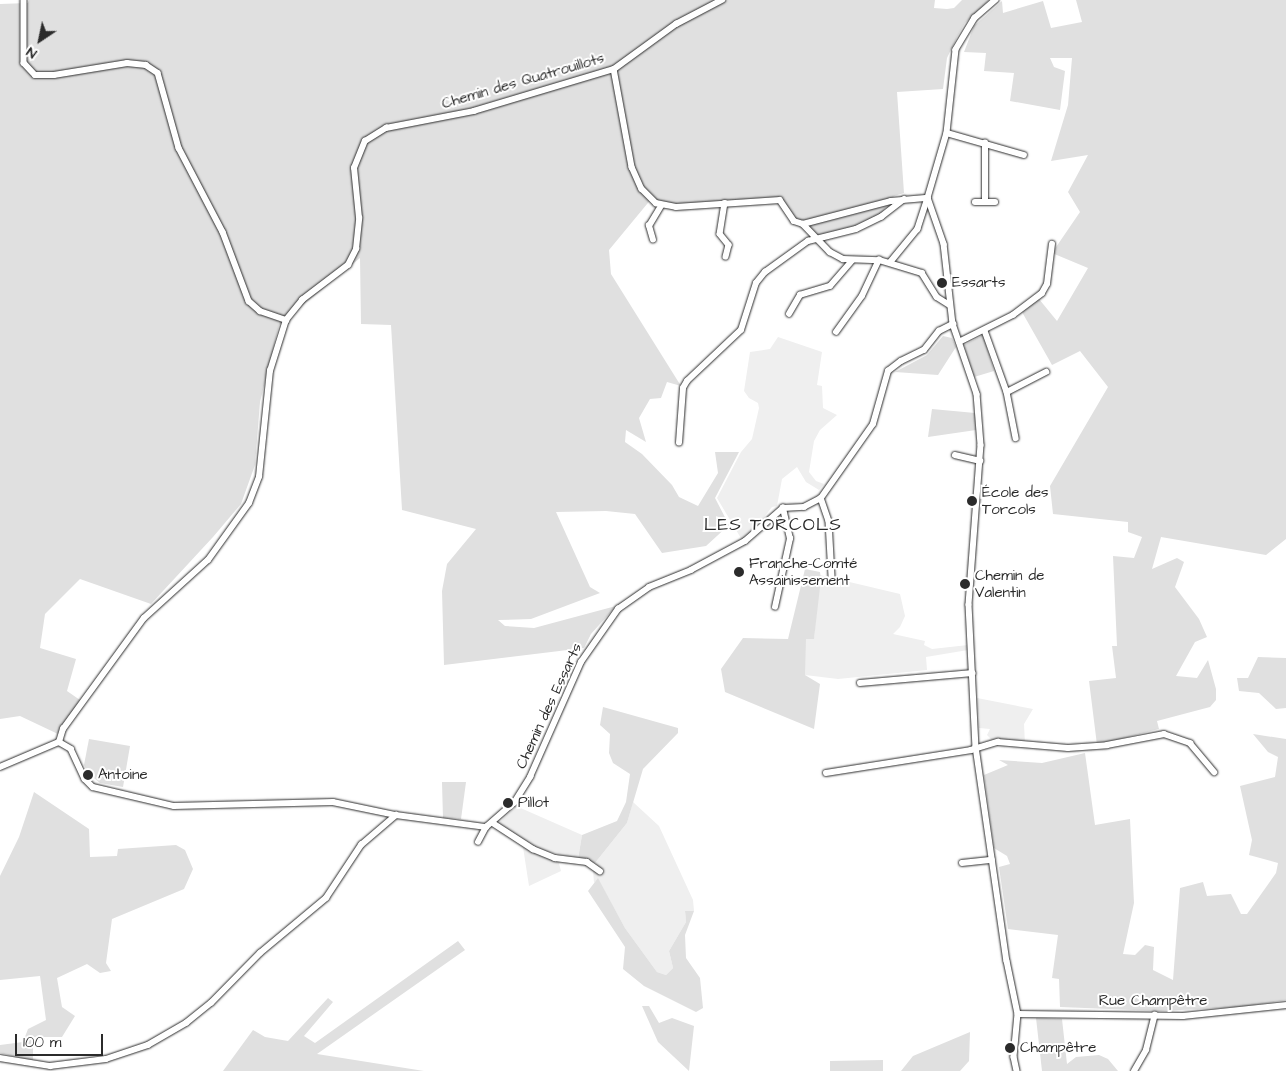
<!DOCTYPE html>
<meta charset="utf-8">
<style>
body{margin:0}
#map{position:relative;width:1286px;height:1071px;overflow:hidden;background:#fff;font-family:"Architects Daughter",sans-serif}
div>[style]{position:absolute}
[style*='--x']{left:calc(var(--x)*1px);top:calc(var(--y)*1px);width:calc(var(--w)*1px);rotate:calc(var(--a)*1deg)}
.built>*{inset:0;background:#efefef}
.green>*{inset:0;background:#e0e0e0}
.roads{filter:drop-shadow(0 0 1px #2b2b2b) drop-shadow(0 0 1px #2b2b2b)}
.street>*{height:5.5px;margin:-2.75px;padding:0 2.75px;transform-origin:2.75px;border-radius:2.75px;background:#fff}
.dots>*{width:14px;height:14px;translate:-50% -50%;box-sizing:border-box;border:2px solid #fff;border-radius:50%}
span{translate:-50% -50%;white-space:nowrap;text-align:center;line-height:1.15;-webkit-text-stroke:4px #fff;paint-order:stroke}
.street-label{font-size:15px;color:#2b2b2b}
.poi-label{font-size:15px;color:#2b2b2b}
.left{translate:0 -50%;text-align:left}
.quarter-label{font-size:18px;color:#2b2b2b;letter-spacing:1px}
.north{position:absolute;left:15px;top:15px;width:50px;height:50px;-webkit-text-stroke:4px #fff;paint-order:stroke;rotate:214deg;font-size:14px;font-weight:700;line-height:20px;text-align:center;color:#2b2b2b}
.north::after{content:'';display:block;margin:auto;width:18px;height:22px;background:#2b2b2b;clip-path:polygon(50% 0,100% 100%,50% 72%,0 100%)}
.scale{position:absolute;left:15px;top:1034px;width:88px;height:22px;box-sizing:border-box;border:2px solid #2b2b2b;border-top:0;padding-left:6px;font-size:15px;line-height:18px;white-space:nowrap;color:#2b2b2b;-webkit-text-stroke:4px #fff;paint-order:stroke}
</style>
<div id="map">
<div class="built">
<i style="clip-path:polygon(778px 337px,822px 352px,817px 385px,822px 386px,823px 408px,837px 415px,820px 430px,814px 441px,809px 472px,816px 481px,824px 484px,819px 490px,806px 482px,797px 467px,782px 479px,777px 506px,772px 507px,751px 534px,742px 540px,717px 498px,741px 452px,752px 439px,759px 408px,758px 403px,749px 398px,744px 391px,750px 352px,770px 349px)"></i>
<i style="clip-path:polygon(820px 575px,900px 594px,905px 616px,900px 627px,893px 634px,925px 641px,924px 645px,932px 649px,968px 645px,968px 650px,926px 657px,927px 670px,838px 679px,805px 675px,798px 653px,806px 639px,814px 638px)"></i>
<i style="clip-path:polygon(977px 698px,1033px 709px,1024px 724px,1025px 744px,993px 741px,987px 735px,990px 729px,979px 728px)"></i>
<i style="clip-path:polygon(633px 802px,659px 826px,693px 900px,694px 911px,685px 911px,686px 922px,669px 951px,673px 968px,666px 975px,657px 972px,625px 928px,598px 879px,594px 883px,593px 870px,603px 871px,595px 863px,627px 823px)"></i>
<i style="clip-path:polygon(516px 806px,582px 835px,578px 859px,534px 848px,498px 824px)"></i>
<i style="clip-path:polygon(523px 847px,558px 860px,561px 871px,529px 886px)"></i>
</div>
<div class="green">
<i style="clip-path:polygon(29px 0,935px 0,934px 8px,947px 9px,954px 8px,962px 0,989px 0,965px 23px,957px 37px,947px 58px,943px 89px,897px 92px,904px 193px,894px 196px,874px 223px,819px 240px,798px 222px,781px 197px,663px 205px,652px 198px,609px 250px,611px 274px,681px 386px,667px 382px,661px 398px,650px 399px,639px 418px,646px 442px,626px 430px,625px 442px,642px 454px,672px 485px,679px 497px,698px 506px,718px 473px,715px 452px,739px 452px,715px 498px,729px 525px,706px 546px,662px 553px,635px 514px,606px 511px,556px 512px,590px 587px,600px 593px,531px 619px,498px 620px,505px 626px,534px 628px,616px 606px,591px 634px,584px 648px,444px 665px,442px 591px,447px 564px,476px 529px,402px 510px,391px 325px,361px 324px,360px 258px,279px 325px,260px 402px,255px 465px,241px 504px,213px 537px,151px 604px,80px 579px,45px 614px,40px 648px,76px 659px,67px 691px,80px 700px,58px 734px,20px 716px,0 719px,0 4px,28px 3px)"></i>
<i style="clip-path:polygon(1076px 0,1286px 0,1286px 539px,1266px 555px,1161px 537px,1152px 569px,1177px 558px,1184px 562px,1175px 587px,1199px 619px,1207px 637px,1195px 642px,1176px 676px,1197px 678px,1208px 660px,1216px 689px,1216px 700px,1210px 707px,1157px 721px,1159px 729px,1097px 745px,1089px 681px,1116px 678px,1112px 646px,1117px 646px,1113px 556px,1134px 558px,1142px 537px,1128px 532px,1128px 522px,1053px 514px,1050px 486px,1108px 387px,1080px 351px,1052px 365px,1022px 312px,1039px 299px,1057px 321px,1088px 268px,1052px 253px,1080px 212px,1068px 192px,1088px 155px,1051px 161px,1068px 105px,1072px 58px,1050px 58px,1054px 67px,1065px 71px,1060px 110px,1010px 101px,1014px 73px,984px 71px,986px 53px,964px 52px,974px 26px,1002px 1px,1003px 13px,1043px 1px,1051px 28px,1082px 22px)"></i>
<i style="clip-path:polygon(983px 335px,994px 371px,974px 377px,964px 345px)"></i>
<i style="clip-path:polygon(943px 336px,952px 338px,956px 347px,938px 375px,895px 372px,927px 355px)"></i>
<i style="clip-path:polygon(932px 409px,975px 413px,976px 430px,928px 437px)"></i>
<i style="clip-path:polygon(805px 569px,820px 572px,821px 579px,814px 639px,806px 639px,805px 675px,820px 684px,814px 729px,725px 692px,721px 669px,743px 638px,788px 639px)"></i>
<i style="clip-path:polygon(1258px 657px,1286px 658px,1286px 708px,1276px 709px,1259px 693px,1239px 691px,1237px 678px,1248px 678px)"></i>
<i style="clip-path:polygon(603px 707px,678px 728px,678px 733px,643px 769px,627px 823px,595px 863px,578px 859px,582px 835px,617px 821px,626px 802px,630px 774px,613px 763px,609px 753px,610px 734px,600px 725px)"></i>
<i style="clip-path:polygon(1253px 734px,1286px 739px,1286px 1000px,1240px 1007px,1160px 1011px,1060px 1007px,1059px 979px,1052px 978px,1058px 935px,1008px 929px,999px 867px,1010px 864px,1007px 856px,994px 848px,984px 775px,1008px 765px,999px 760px,1042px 763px,1085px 753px,1095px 825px,1130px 819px,1134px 903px,1123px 954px,1135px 955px,1145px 945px,1154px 947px,1153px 970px,1173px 980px,1180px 888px,1203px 882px,1207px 896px,1231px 894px,1241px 914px,1247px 914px,1276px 873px,1278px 863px,1249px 855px,1252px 840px,1240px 786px,1275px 777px,1278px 757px,1268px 752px)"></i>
<i style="clip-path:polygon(89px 739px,130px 746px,123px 787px,100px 783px,88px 773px,84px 765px)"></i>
<i style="clip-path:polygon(442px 782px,466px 782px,461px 819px,443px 818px)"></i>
<i style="clip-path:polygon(34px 792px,89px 829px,90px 857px,117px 856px,118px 849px,176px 845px,185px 850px,193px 869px,184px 889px,112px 919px,106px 963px,111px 971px,100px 973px,87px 964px,57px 978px,62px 1007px,75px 1016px,62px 1037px,33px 1037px,33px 1061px,0 1053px,0 1045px,23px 1042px,28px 1029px,46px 1020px,40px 976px,0 980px,0 876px,19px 837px)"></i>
<i style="clip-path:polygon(598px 878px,625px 928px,657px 972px,666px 975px,673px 968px,669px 951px,686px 922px,685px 911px,694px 911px,685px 935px,686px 958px,700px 978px,703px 1008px,696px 1012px,644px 986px,623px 969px,625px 947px,588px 891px)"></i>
<i style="clip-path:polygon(458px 941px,465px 950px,317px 1054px,424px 1071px,223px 1071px,253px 1030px,265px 1037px,288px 1041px,328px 998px,333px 1002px,304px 1036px,315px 1043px)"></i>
<i style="clip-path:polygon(642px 1006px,649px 1006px,659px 1023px,672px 1018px,694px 1026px,689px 1071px,658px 1042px)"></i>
<i style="clip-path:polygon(1036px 1018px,1062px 1019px,1067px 1064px,1076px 1057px,1099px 1055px,1108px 1059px,1118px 1071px,1042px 1071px)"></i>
<i style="clip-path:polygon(970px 1032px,969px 1061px,960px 1071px,901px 1071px,913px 1056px)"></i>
<i style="clip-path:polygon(883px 1060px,883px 1071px,830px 1071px,830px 1061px)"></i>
</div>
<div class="roads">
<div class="street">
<i style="--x:24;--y:0;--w:63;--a:90"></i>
<i style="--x:24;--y:63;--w:16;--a:47"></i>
<i style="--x:35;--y:75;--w:19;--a:0"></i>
<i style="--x:54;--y:75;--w:74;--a:-9.3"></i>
<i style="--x:127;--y:63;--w:19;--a:6"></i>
<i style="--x:146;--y:65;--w:14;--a:34"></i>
<i style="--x:158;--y:73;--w:78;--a:74.4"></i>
<i style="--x:179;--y:148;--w:95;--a:62.4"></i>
<i style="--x:223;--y:232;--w:74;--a:69.4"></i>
<i style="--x:249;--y:301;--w:15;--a:42"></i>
<i style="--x:260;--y:311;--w:28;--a:19"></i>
<i style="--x:996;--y:0;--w:28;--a:139"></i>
<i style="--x:975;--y:18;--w:37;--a:121"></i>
<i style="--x:956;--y:50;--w:83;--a:96.2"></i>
<i style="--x:947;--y:133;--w:68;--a:106.3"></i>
<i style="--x:928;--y:198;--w:49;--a:70.8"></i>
<i style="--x:944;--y:244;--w:81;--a:83.6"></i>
<i style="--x:953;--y:324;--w:74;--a:71.1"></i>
<i style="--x:977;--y:394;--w:51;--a:85.5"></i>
<i style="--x:981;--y:445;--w:160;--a:94.3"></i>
<i style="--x:969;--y:605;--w:142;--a:87.2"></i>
<i style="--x:976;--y:747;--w:216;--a:81.8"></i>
<i style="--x:1007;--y:961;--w:54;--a:78.3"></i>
<i style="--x:1018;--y:1014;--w:43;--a:95.3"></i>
<i style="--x:1014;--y:1057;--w:14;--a:78"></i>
<i style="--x:614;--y:69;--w:100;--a:79.6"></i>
<i style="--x:632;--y:167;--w:24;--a:66"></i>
<i style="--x:642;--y:189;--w:20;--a:45"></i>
<i style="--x:656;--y:203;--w:20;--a:11"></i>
<i style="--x:676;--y:207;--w:104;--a:-3.9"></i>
<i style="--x:780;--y:200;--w:25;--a:56"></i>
<i style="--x:794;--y:221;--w:9;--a:18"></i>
<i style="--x:803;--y:224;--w:39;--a:46"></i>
<i style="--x:830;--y:252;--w:15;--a:28"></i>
<i style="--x:843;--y:259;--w:36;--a:2"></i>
<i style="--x:879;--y:260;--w:45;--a:16.8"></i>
<i style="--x:922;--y:273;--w:28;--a:58"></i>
<i style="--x:937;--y:297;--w:15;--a:32"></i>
<i style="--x:947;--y:133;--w:80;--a:15.9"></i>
<i style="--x:975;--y:202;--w:20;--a:0"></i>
<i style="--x:985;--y:202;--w:59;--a:-90"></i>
<i style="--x:725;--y:203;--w:31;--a:99"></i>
<i style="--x:720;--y:234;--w:14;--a:51"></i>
<i style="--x:729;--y:245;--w:12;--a:104"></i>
<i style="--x:803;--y:224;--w:91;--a:-14.6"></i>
<i style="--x:891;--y:201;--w:37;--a:-5"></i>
<i style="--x:928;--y:198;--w:33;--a:108"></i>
<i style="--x:918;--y:229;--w:43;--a:129.3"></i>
<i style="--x:653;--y:240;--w:15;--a:-106"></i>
<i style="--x:649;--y:226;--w:23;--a:-59"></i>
<i style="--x:789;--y:314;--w:22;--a:-60"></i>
<i style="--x:800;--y:295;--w:31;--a:-17"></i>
<i style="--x:830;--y:286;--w:33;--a:-49"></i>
<i style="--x:985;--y:331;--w:65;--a:70.2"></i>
<i style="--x:1007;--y:392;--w:47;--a:78.9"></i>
<i style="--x:836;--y:332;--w:44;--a:-54.2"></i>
<i style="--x:862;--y:296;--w:40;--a:-65"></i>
<i style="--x:959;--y:342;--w:60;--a:-26.6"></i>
<i style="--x:1013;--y:315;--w:36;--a:-37"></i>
<i style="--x:1042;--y:293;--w:10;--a:-61"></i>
<i style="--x:1047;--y:284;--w:40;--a:-82.9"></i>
<i style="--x:1007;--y:392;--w:44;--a:-27.1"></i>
<i style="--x:679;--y:443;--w:55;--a:-85.8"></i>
<i style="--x:683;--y:388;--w:8;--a:-60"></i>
<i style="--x:687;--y:381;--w:74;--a:-43.4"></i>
<i style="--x:741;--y:330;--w:49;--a:-72.3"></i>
<i style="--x:756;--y:283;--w:14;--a:-51"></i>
<i style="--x:765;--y:272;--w:53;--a:-35.8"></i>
<i style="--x:808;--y:241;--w:49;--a:-14"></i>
<i style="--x:856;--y:229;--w:28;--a:-26"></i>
<i style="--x:881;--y:217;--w:29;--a:-38"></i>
<i style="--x:955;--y:455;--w:26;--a:13"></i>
<i style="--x:821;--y:498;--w:24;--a:71"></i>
<i style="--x:829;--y:521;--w:55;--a:86.9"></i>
<i style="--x:775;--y:607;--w:70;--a:-77.6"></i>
<i style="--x:790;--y:539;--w:32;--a:-103"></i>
<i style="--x:860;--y:683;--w:113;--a:-5.1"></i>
<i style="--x:59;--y:742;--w:14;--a:-73"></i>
<i style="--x:63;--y:729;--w:137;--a:-53.9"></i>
<i style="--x:144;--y:618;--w:86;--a:-42.2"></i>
<i style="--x:208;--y:560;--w:70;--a:-54.3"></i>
<i style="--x:249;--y:503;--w:28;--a:-69"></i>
<i style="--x:259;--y:477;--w:107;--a:-84.1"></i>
<i style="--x:270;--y:371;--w:53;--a:-72.6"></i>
<i style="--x:286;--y:320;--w:26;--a:-51"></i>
<i style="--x:302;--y:300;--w:58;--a:-37.3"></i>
<i style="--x:348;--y:265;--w:18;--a:-63"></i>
<i style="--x:356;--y:249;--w:31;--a:-84"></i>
<i style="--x:359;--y:218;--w:50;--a:-95.7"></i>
<i style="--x:354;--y:168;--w:29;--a:-68"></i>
<i style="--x:365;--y:141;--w:25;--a:-32"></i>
<i style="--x:386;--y:128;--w:90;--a:-10.9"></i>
<i style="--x:474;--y:111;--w:146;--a:-16.7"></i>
<i style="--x:614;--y:69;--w:77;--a:-36"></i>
<i style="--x:676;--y:24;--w:52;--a:-27.6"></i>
<i style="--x:0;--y:767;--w:64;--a:-23"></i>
<i style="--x:59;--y:742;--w:14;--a:30"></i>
<i style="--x:71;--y:749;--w:33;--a:65"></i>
<i style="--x:85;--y:779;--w:11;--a:45"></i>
<i style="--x:93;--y:787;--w:83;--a:13.2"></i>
<i style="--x:174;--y:806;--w:159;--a:-1.4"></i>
<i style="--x:333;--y:802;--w:64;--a:11.7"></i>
<i style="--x:396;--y:815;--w:91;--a:7.6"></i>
<i style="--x:486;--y:827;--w:37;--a:-41"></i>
<i style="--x:514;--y:803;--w:31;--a:-58"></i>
<i style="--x:530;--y:777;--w:126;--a:-66.1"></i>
<i style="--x:581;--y:662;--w:65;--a:-55.1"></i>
<i style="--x:618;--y:609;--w:38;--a:-35"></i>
<i style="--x:649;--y:587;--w:45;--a:-22"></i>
<i style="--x:691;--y:570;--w:61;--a:-28.2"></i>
<i style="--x:745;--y:541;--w:50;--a:-41"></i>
<i style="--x:783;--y:508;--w:21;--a:-3"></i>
<i style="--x:804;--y:507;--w:19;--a:-28"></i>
<i style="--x:821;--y:498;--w:90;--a:-54.9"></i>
<i style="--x:873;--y:424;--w:55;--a:-74.2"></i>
<i style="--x:888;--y:371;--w:16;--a:-38"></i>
<i style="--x:901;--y:361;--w:25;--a:-26"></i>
<i style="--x:924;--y:350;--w:24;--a:-52"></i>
<i style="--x:939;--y:331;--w:16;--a:-27"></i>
<i style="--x:826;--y:773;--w:147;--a:-9"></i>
<i style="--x:971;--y:750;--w:28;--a:-17"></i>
<i style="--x:998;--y:742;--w:70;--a:4.9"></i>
<i style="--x:1068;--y:748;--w:39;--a:-4"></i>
<i style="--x:1107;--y:745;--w:58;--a:-10.9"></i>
<i style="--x:1164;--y:734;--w:28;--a:19"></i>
<i style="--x:1190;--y:743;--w:38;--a:50"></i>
<i style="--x:493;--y:823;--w:48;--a:33"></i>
<i style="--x:533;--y:849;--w:24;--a:22"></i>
<i style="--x:555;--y:858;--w:32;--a:7"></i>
<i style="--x:587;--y:862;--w:16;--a:35"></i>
<i style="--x:478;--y:842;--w:17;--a:-62"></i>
<i style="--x:962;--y:863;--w:30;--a:-6"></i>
<i style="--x:1018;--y:1014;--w:165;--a:0.7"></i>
<i style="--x:1183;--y:1016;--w:104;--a:-6.1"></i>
<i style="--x:0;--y:1058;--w:51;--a:9.1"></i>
<i style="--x:50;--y:1066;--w:56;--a:-7.1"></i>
<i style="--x:106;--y:1059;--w:44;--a:-18.4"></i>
<i style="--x:148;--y:1045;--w:44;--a:-30.1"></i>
<i style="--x:186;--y:1023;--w:32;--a:-39"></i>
<i style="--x:211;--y:1003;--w:70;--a:-45.6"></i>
<i style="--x:260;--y:953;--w:86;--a:-39.8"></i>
<i style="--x:326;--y:898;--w:64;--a:-56.6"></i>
<i style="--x:361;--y:845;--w:46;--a:-40.6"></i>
<i style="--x:1134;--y:1071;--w:24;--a:-60"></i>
<i style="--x:1146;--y:1050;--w:36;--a:-76"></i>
</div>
</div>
<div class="dots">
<i style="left:942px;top:283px;background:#2b2b2b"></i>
<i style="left:972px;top:501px;background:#2b2b2b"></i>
<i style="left:739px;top:572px;background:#2b2b2b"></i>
<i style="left:965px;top:584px;background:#2b2b2b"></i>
<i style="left:88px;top:775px;background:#2b2b2b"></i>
<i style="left:508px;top:803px;background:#2b2b2b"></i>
<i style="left:1010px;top:1048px;background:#2b2b2b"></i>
</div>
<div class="street-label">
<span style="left:523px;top:81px;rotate:-16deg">Chemin des Quatrouillots</span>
<span style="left:549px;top:706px;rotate:-65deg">Chemin des Essarts</span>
<span style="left:1153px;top:1001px">Rue Champêtre</span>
</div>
<div class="poi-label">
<span class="left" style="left:952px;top:283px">Essarts</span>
<span class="left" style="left:982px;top:501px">École des<br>Torcols</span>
<span class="left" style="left:749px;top:572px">Franche-Comté<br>Assainissement</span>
<span class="left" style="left:975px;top:584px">Chemin de<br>Valentin</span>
<span class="left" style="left:98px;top:775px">Antoine</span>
<span class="left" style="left:518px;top:803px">Pillot</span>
<span class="left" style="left:1020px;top:1048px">Champêtre</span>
</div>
<div class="quarter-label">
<span style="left:773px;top:525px">LES TORCOLS</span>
</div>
<div class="north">N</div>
<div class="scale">100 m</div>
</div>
